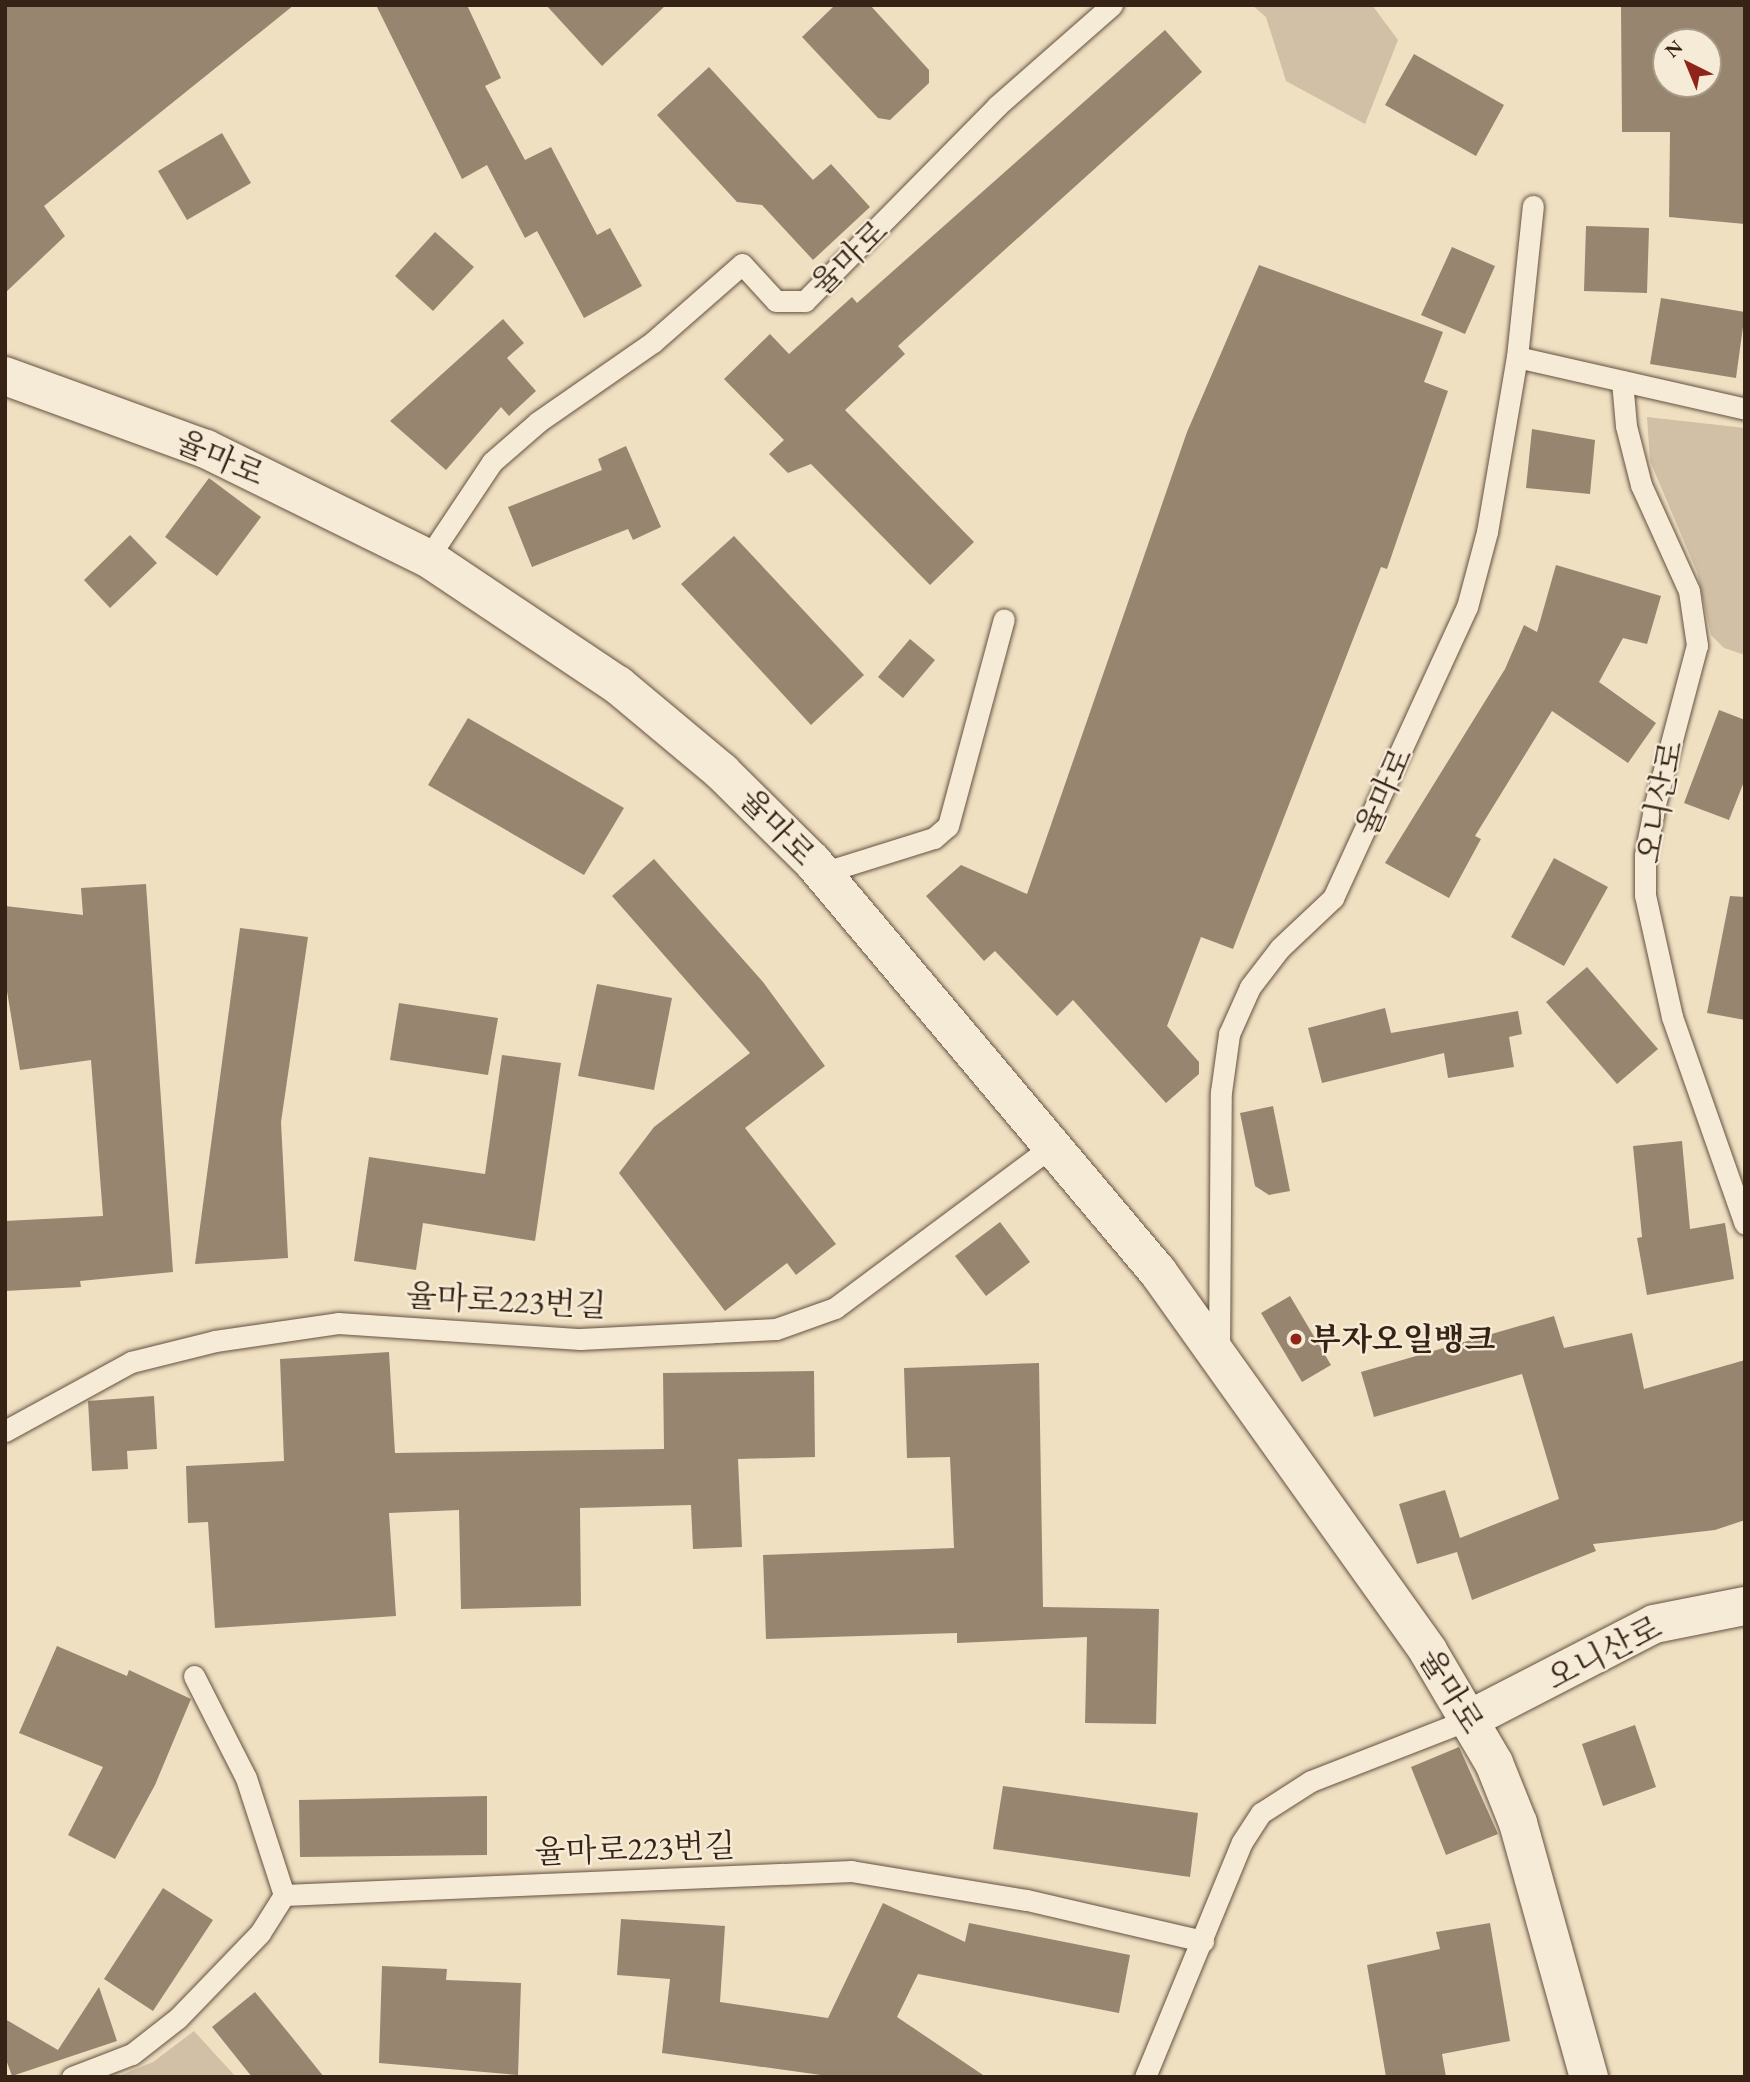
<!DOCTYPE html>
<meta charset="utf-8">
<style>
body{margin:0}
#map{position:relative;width:1750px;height:2082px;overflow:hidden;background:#f0e0c2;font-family:"EB Garamond","Noto Serif KR",serif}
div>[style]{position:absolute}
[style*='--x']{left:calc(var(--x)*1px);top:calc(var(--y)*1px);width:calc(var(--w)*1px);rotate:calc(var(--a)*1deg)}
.green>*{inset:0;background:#d1c0a5}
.building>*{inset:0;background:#97856f}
.roads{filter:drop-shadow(0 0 2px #655241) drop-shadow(0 0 2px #655241)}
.lane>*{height:21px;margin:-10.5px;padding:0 10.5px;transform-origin:10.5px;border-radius:10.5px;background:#f5ebd7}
.street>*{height:38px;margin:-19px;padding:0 19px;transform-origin:19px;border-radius:19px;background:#f5ebd7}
.secondary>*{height:38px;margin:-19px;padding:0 19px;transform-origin:19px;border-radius:19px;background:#f5ebd7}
.dots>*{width:19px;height:19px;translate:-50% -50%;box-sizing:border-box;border:4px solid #f5ebd7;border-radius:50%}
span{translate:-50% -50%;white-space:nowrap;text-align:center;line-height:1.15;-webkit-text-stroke:5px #f5ebd7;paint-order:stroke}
.street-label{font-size:32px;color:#372316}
.poi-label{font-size:32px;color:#372316;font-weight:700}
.left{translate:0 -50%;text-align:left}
.frame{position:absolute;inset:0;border:7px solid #372316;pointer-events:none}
.north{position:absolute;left:1652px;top:28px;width:70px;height:70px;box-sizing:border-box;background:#f5ebd7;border:2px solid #a99b8a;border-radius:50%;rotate:317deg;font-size:19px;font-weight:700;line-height:28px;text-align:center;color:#372316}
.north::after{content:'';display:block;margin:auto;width:24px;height:32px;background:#8f2418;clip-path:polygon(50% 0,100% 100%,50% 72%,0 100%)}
</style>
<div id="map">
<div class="green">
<i style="clip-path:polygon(1252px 5px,1372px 5px,1398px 40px,1365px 124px,1286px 81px,1266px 17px)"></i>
<i style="clip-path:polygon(1647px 417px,1745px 428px,1745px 655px,1724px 648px,1711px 635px,1697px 572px,1650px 461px)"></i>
<i style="clip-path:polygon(194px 2031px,236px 2077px,116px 2077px,153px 2062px)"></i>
</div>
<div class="building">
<i style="clip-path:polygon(5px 5px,294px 5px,44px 206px,65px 236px,5px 293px)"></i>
<i style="clip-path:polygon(376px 5px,467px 5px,501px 78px,485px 86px,525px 160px,551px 147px,597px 235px,610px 228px,642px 286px,584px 318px,537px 231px,525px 238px,487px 165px,462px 179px)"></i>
<i style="clip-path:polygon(546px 5px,666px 5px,602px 66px)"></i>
<i style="clip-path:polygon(835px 5px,870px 5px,929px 70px,929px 83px,890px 120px,878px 118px,802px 37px)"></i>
<i style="clip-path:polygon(evenodd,1621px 5px,1745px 5px,1745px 224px,1669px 217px,1670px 132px,1622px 132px,1621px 5px,1666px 42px,1708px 42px,1708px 84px,1666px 84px,1666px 42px)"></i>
<i style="clip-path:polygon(1165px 30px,1202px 72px,898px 346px,905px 354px,845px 410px,974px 542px,930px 585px,811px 464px,788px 473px,769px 454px,784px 440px,724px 379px,770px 334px,789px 354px,852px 297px,857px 303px)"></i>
<i style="clip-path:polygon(1414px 54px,1504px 105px,1476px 156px,1385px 105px)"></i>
<i style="clip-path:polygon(709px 67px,813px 180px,831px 164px,870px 207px,813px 260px,762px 205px,737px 202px,657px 115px)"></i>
<i style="clip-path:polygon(222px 133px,251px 183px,187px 220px,158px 171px)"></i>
<i style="clip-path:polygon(1586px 226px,1649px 228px,1647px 293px,1584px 291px)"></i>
<i style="clip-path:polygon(435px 232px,474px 267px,433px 311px,395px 276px)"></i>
<i style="clip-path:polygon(1452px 247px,1495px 266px,1465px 334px,1421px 315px)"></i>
<i style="clip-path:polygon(1259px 265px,1443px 332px,1424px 382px,1448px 391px,1387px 569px,1381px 567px,1233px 949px,1201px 937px,1167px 1026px,1199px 1062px,1199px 1074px,1166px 1103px,1073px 1000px,1057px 1016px,995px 951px,984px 961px,926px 896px,961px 865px,1027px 894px,1187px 432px)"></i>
<i style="clip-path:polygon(1661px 298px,1745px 312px,1736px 378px,1650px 364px)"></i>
<i style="clip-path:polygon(503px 319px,524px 343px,507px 358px,536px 391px,509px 416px,501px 407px,446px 470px,390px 421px)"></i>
<i style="clip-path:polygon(1532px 429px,1595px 440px,1590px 494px,1526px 488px)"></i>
<i style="clip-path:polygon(626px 446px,661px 527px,633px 540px,628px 529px,532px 567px,508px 507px,602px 470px,598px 459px)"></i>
<i style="clip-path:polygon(209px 478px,261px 517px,217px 576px,165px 537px)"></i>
<i style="clip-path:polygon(130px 535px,157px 563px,110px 608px,84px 580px)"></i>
<i style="clip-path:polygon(734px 536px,864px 675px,811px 725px,681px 584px)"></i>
<i style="clip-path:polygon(1556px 565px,1661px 596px,1647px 644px,1623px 638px,1599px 682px,1656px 723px,1628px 763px,1552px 711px,1475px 836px,1481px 839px,1449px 898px,1385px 863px,1505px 669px,1524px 625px,1537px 632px)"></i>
<i style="clip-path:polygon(910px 639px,935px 660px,903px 698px,878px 677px)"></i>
<i style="clip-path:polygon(1719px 710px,1745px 720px,1745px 779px,1729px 820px,1684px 803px)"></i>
<i style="clip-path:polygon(468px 718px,624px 808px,584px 875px,428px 785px)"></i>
<i style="clip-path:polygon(1554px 858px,1608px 887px,1564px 966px,1511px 937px)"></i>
<i style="clip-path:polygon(654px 859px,763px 982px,825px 1066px,745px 1128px,836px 1244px,796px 1275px,787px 1263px,725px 1311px,619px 1173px,654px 1127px,750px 1053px,612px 896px)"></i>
<i style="clip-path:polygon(146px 884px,173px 1272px,80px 1281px,81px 1287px,5px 1291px,5px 1221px,103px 1216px,91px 1060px,20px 1070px,5px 979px,5px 906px,83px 915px,81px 888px)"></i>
<i style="clip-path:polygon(1730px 896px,1745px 897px,1745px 1020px,1707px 1013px)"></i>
<i style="clip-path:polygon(240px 928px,308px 937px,281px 1122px,288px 1258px,195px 1264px)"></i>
<i style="clip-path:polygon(1587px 967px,1658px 1049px,1617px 1084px,1546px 1002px)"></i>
<i style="clip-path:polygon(597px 984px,672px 998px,654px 1090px,578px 1076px)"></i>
<i style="clip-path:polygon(399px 1003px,498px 1018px,488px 1075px,390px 1060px)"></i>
<i style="clip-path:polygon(1385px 1008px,1391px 1033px,1518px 1011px,1522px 1034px,1509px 1037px,1514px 1067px,1448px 1078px,1444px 1053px,1322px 1083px,1308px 1028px)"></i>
<i style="clip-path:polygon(502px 1055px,561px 1063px,535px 1241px,423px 1223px,416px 1270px,354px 1261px,369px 1157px,485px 1174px)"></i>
<i style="clip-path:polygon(1273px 1106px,1290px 1191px,1269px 1195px,1255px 1186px,1240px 1113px)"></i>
<i style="clip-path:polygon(1682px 1141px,1690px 1229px,1725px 1223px,1734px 1279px,1647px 1295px,1637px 1238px,1642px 1237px,1633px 1146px)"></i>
<i style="clip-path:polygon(1000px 1222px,1030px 1262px,986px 1296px,955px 1256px)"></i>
<i style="clip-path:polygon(1290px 1296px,1331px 1365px,1302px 1382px,1261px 1313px)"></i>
<i style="clip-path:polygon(1554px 1316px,1564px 1348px,1632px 1333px,1644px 1389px,1745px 1360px,1745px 1520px,1715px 1530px,1593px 1544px,1596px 1551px,1472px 1600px,1457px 1552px,1417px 1564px,1399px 1504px,1445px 1490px,1460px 1538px,1559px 1499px,1522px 1374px,1374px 1417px,1361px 1372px)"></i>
<i style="clip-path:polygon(389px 1352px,395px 1453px,664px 1449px,663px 1373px,814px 1371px,815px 1457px,738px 1459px,742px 1547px,693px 1549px,691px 1505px,580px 1508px,581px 1606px,461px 1609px,459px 1510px,389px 1513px,396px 1616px,215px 1628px,208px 1522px,188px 1523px,186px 1466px,284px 1461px,280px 1359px)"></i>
<i style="clip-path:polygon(1039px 1363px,1043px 1607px,1159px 1609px,1156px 1724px,1085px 1723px,1087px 1637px,957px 1643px,957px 1633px,766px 1639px,763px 1555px,954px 1548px,950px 1457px,907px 1458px,904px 1368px)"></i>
<i style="clip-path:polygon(154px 1396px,157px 1449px,127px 1451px,128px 1469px,92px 1471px,88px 1401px)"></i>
<i style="clip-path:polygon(57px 1646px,127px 1676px,129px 1670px,191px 1699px,155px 1785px,115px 1859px,68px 1835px,103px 1767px,19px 1733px)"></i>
<i style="clip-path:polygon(1635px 1725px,1656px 1787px,1603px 1806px,1582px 1744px)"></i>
<i style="clip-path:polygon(1459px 1747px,1498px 1834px,1446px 1855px,1411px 1767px)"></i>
<i style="clip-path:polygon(1003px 1786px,1198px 1813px,1190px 1877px,993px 1849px)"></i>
<i style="clip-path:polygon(487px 1796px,487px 1855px,300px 1857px,299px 1800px)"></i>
<i style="clip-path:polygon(163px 1888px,213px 1920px,153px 2011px,104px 1979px)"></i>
<i style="clip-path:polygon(883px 1903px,965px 1942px,969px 1923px,1130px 1955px,1119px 2013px,918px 1974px,897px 2017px,986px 2077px,835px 2077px,662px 2053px,670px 1979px,617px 1975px,621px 1919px,725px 1926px,720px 2002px,828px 2018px)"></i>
<i style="clip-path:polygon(1490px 1923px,1510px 2041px,1442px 2054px,1446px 2077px,1386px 2077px,1367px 1965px,1440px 1949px,1436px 1932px)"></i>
<i style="clip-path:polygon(382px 1966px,447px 1969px,446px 1980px,521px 1983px,518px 2075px,379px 2063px)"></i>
<i style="clip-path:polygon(99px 1987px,117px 2041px,12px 2076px,5px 2057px,5px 2019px,58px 2050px)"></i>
<i style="clip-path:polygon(255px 1992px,291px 2036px,324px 2077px,252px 2077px,212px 2027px)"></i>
</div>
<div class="roads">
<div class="lane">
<i style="--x:1517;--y:357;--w:234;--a:12.8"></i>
<i style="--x:1622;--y:381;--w:45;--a:84.9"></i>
<i style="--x:1626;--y:426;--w:61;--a:75.7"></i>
<i style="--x:1641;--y:485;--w:116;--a:65.6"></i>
<i style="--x:1689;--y:591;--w:55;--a:81.6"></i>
<i style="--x:1697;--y:645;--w:164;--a:104.8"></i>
<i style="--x:1655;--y:804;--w:52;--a:101.1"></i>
<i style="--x:1645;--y:855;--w:40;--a:90"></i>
<i style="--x:1645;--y:895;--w:125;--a:77.5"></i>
<i style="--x:1672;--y:1017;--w:219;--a:70.6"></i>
<i style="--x:428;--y:558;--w:115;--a:-56.3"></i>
<i style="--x:492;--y:462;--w:61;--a:-41"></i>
<i style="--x:538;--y:422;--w:140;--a:-34.8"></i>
<i style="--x:653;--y:342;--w:118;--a:-41.2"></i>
<i style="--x:742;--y:264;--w:50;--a:47.4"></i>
<i style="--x:776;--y:301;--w:29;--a:0"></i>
<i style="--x:805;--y:301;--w:274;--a:-45.4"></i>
<i style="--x:997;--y:106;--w:153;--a:-41.3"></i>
<i style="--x:822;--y:873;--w:117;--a:-17.4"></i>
<i style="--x:934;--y:838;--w:18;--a:-41"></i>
<i style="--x:948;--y:826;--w:214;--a:-74.9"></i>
<i style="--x:1219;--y:1352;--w:260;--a:-89.6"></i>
<i style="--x:1221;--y:1092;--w:59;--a:-82.1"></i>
<i style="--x:1229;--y:1034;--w:51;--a:-65.9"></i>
<i style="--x:1250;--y:987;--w:49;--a:-52.4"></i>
<i style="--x:1280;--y:948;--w:73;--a:-43.3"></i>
<i style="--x:1333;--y:898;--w:320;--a:-65.3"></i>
<i style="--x:1467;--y:607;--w:78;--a:-75.1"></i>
<i style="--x:1487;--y:532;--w:178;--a:-80.3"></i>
<i style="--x:1517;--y:357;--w:152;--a:-84"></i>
<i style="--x:5;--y:1431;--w:144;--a:-28.7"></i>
<i style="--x:131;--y:1362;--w:87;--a:-14"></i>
<i style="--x:215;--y:1341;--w:124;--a:-8.3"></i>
<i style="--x:338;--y:1323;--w:243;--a:3.8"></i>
<i style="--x:580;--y:1339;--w:196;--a:-2.9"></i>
<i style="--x:776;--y:1329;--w:63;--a:-19.6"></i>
<i style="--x:835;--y:1308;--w:271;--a:-36.7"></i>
<i style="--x:194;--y:1676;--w:114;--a:63"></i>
<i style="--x:246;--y:1778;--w:123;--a:72"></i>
<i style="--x:72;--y:2077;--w:64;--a:-21"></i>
<i style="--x:132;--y:2054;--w:58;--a:-38"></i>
<i style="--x:178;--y:2018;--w:118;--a:-46"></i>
<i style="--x:260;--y:1933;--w:45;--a:-57.7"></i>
<i style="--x:284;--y:1895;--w:568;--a:-2.42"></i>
<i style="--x:851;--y:1871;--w:178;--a:9.4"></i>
<i style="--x:1027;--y:1900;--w:181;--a:13.1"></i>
<i style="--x:1145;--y:2077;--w:254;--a:-67.6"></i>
<i style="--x:1242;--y:1842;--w:35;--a:-57"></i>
<i style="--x:1261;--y:1813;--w:59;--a:-32.6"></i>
<i style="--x:1311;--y:1781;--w:171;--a:-21.3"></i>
</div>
<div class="street">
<i style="--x:1470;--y:1719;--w:207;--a:-27.3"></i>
<i style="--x:1654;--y:1624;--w:93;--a:-11.2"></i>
</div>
<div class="secondary">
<i style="--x:5;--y:376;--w:214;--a:20"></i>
<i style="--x:206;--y:449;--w:247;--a:26.2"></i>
<i style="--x:428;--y:558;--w:229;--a:33.8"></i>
<i style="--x:618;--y:685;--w:136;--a:39.9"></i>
<i style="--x:722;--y:772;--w:127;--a:44.7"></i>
<i style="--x:812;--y:861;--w:537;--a:49.91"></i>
<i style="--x:1158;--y:1272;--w:465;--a:54.5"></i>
<i style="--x:1428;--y:1651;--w:130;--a:59.5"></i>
<i style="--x:1494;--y:1763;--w:65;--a:68.2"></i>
<i style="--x:1518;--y:1823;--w:264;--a:74.4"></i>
</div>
</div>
<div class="dots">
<i style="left:1296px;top:1339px;background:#8f2418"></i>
</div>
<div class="street-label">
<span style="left:849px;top:258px;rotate:-44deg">율마로</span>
<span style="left:220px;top:458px;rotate:23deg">율마로</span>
<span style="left:1384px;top:792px;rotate:-66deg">율마로</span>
<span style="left:1660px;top:802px;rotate:-79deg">오니산로</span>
<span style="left:777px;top:827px;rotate:46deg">율마로</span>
<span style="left:506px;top:1301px;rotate:3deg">율마로223번길</span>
<span style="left:1604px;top:1653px;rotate:-27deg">오니산로</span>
<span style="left:1451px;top:1691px;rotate:58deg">율마로</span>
<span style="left:635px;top:1849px;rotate:-2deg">율마로223번길</span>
</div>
<div class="poi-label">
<span class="left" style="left:1310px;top:1339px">부자오일뱅크</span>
</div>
<div class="frame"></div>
<div class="north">N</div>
</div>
